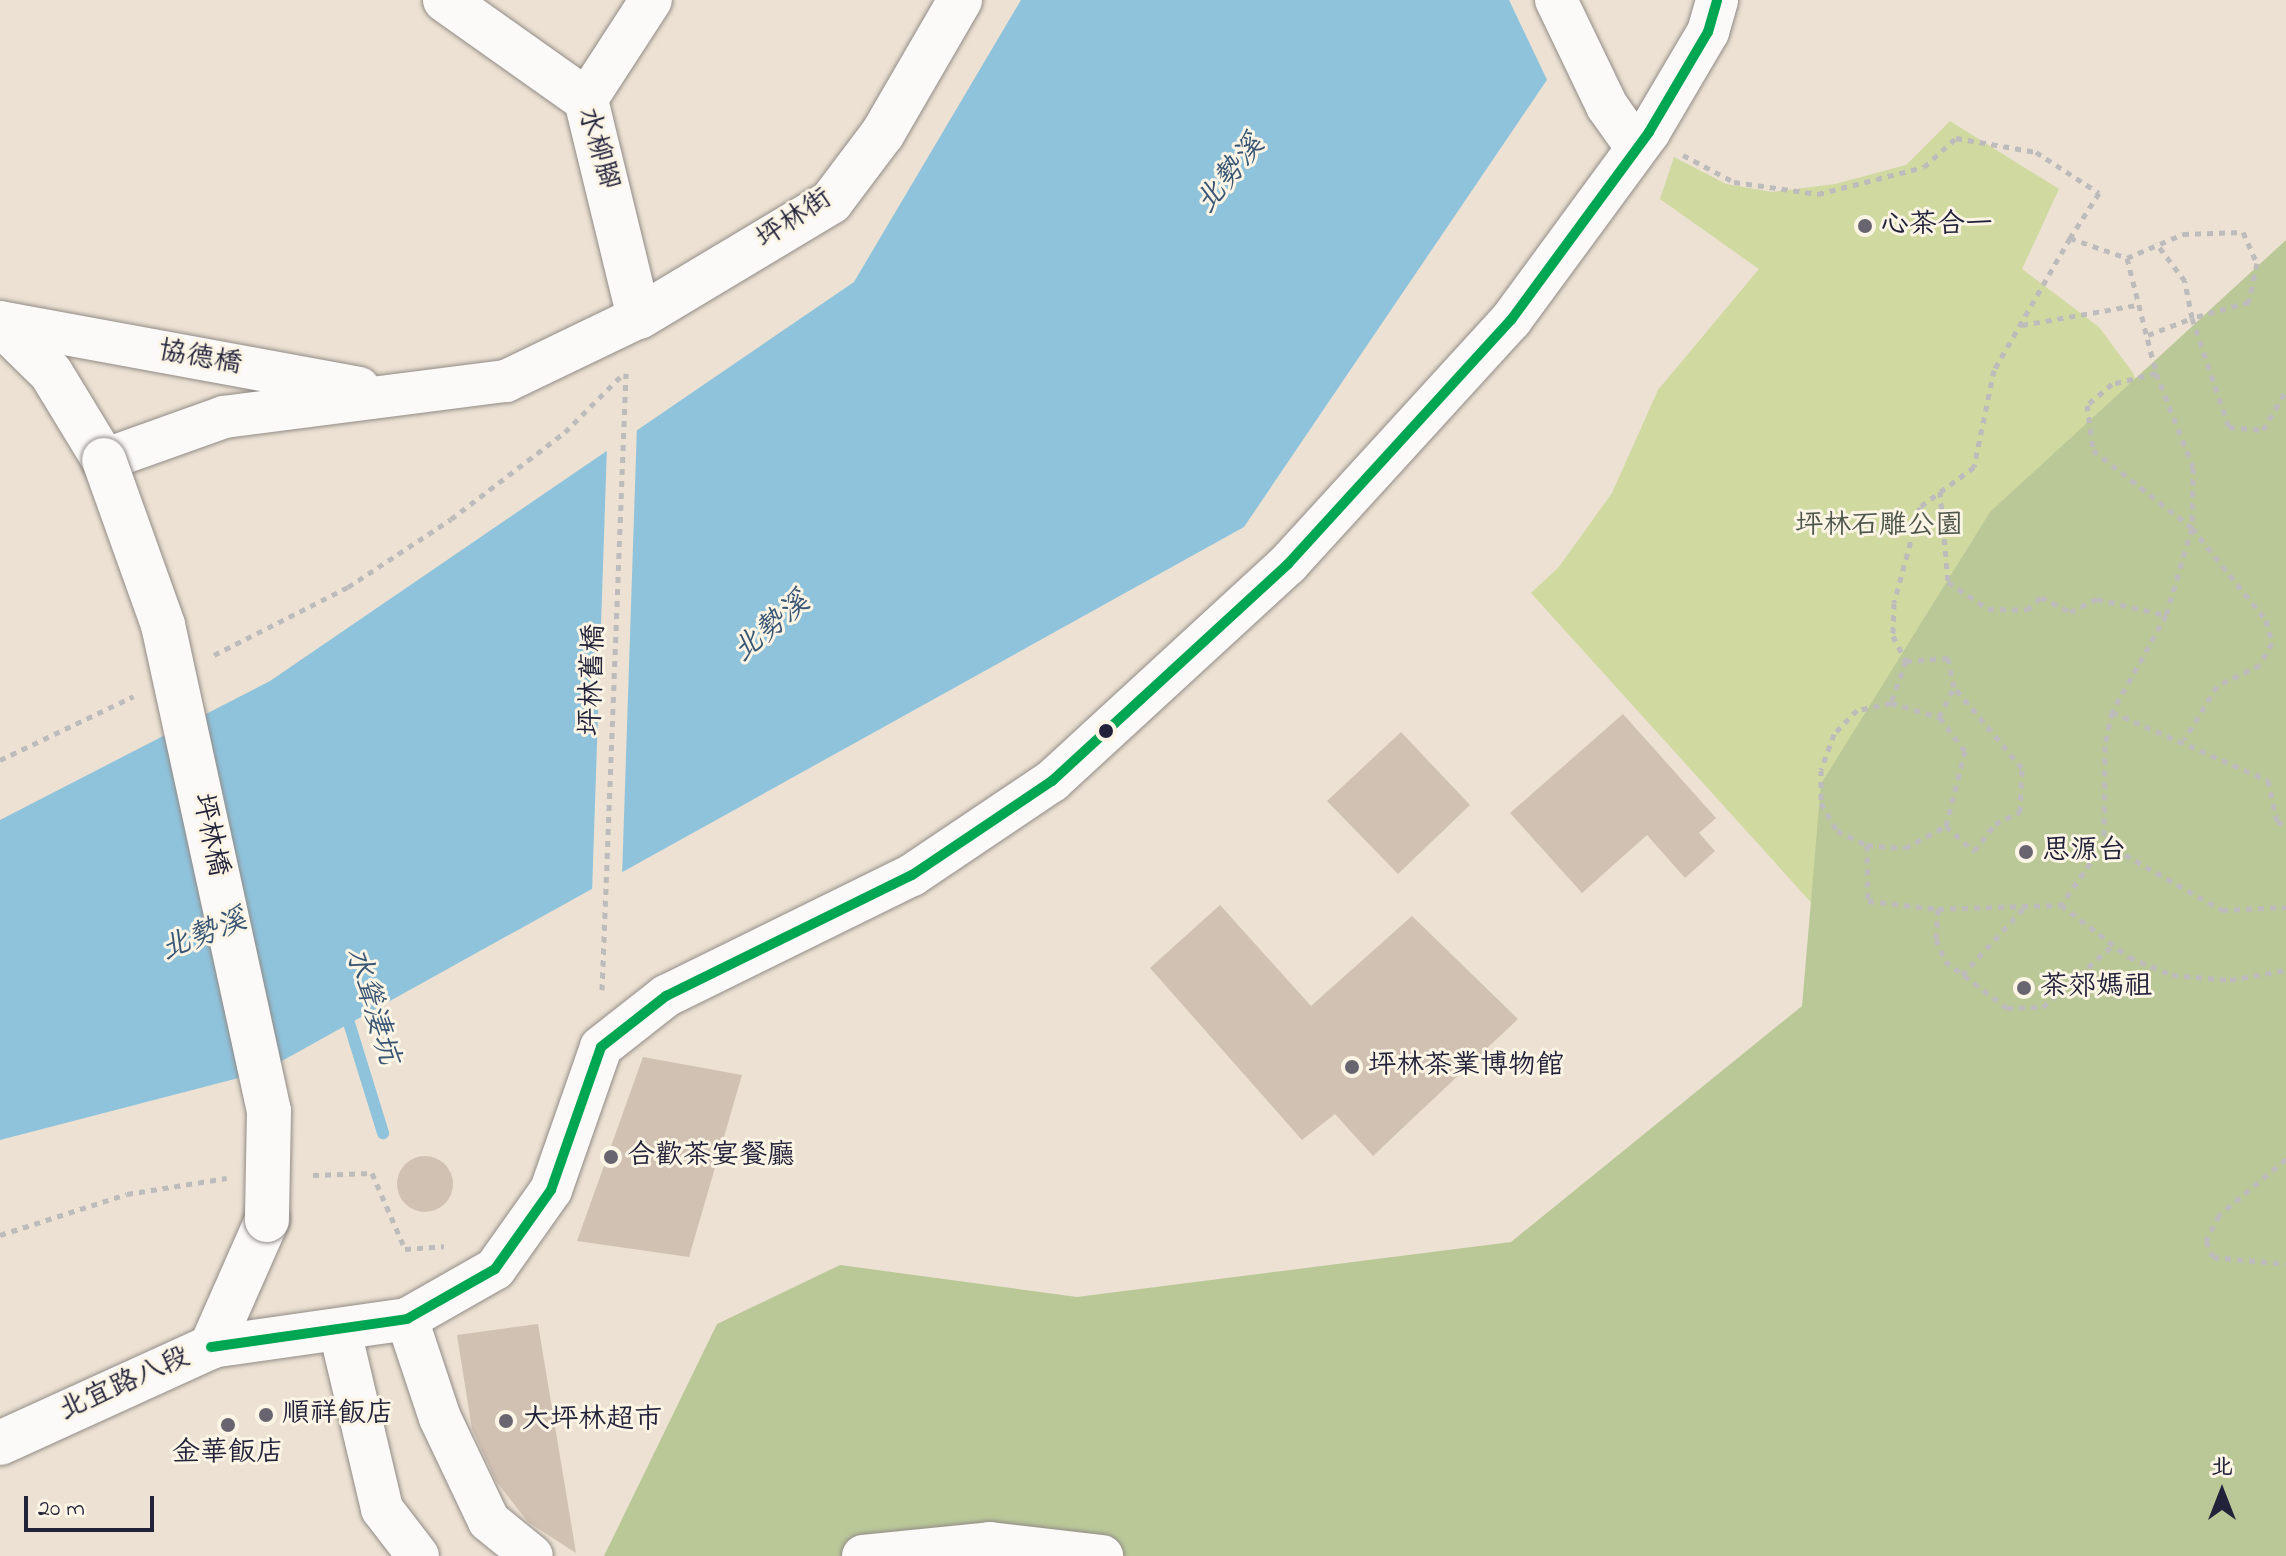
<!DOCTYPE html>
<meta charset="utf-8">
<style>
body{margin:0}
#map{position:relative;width:2286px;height:1556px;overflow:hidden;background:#ece1d2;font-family:"Indie Flower","LXGW WenKai TC",sans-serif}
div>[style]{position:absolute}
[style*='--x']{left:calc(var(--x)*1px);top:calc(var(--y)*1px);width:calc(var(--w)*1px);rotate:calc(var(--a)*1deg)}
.green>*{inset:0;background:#cfd9a0}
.forest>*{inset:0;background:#bac898}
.water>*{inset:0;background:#8fc3dc}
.pier>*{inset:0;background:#ece1d2}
.stream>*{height:12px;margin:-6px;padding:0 6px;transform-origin:6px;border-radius:6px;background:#8fc3dc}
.building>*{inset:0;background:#d0c1b3}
.round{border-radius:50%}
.path>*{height:5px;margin-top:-2.5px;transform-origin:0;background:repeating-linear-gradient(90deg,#bdbbbb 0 6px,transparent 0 12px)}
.roads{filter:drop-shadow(0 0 2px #918b87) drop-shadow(0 0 2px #918b87)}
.minor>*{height:42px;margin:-21px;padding:0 21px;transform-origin:21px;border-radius:21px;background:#fcfaf8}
.major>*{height:44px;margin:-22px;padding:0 22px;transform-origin:22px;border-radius:22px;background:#fcfaf8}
.bridges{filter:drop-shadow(0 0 2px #918b87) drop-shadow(0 0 2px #918b87)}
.major-bridge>*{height:44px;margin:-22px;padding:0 22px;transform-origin:22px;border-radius:22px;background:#fcfaf8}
.bus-1>*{height:10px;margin:-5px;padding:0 5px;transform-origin:5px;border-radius:5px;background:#00a651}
.dots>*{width:22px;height:22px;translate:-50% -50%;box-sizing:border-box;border:4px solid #fcf5e5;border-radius:50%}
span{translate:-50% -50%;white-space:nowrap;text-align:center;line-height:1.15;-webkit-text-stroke:6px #fcf5e5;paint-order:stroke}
.street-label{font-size:28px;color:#22223b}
.poi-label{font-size:28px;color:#22223b}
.left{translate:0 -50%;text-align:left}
.park-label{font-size:28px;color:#4f574d}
.water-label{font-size:30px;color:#3a5675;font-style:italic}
.north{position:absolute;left:2182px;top:1452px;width:80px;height:80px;-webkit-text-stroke:6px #fcf5e5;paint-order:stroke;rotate:0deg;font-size:22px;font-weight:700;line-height:32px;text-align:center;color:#22223b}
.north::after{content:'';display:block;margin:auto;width:28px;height:36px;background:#22223b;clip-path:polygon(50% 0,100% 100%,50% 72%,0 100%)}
.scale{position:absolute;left:24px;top:1496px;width:130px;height:36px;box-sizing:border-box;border:4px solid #22223b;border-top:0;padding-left:10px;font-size:24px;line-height:28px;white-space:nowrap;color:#22223b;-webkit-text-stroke:6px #fcf5e5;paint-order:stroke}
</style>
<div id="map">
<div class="green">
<i style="clip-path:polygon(1950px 121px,2059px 189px,2022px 269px,2099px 327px,2133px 373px,2159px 445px,1970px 1078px,1531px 593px,1558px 568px,1612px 493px,1658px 390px,1759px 269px,1660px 199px,1674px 157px,1726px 184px,1772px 192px,1835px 184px,1906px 165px)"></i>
</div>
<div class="forest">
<i style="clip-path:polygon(2286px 240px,2286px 1556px,604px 1556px,717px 1324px,840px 1265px,1077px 1297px,1511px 1242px,1802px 1006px,1821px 784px,1990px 512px)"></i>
</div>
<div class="water">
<i style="clip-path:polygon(1021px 0,1601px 0,1244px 527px,262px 1072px,0 1140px,0 820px,270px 681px,854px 282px)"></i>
</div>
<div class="pier">
<i style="clip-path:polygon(1509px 0,1605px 0,1549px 84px)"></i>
<i style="clip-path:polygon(637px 425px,622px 877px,592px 893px,607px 446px)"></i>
</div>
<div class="stream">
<i style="--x:345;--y:1010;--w:129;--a:72.8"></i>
</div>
<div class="building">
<i style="clip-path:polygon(1623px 714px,1716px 818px,1699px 833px,1715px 851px,1685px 878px,1647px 835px,1582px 893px,1510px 813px)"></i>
<i style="clip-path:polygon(1401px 732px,1470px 805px,1398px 874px,1327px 801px)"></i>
<i style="clip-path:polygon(1220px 905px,1311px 1006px,1412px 916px,1518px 1019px,1373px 1156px,1335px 1114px,1302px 1140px,1150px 968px)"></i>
<i style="clip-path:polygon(643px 1057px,742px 1075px,689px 1257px,577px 1241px)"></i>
<i class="round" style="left:397px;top:1156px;width:56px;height:56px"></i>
<i style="clip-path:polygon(538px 1324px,576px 1553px,528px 1522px,496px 1481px,472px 1429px,457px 1335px)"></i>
</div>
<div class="path">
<i style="--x:1683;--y:155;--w:58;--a:27.9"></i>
<i style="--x:1734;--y:182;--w:85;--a:8.1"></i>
<i style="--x:1818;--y:194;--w:109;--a:-14.3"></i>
<i style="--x:1924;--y:167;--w:43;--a:-42.2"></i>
<i style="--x:1956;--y:138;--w:81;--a:9.9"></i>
<i style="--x:2036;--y:152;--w:75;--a:33.1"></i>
<i style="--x:2099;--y:193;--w:54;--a:122.8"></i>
<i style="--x:2070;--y:238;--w:60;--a:19.3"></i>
<i style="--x:2127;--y:258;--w:61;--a:-23.2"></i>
<i style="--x:2183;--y:234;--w:60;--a:-1.9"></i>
<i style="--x:2243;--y:232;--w:34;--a:66"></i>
<i style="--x:2257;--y:263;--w:40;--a:102"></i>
<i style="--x:2249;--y:302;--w:59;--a:164.3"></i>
<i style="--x:2192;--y:318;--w:115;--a:71.3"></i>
<i style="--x:2229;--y:427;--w:34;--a:5"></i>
<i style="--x:2263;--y:430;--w:45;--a:-59.5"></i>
<i style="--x:2070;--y:238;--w:152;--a:119.9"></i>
<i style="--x:1994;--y:370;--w:99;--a:101.7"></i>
<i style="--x:1974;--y:467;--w:67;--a:143.5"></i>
<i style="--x:1920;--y:507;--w:99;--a:105.2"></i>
<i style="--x:1894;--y:603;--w:33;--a:92"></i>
<i style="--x:1893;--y:636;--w:28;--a:63"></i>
<i style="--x:1906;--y:661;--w:45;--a:109.7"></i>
<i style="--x:1891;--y:703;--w:35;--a:168"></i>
<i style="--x:1857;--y:710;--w:33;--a:134"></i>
<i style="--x:1834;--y:734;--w:38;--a:110"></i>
<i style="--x:1821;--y:770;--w:33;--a:90"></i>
<i style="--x:1821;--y:803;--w:32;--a:60"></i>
<i style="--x:1837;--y:831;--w:33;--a:25"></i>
<i style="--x:1867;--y:845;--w:56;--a:89"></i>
<i style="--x:1868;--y:901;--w:70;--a:6.5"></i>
<i style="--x:1938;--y:909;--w:30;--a:94"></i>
<i style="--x:1936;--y:939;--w:24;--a:68"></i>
<i style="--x:1945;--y:961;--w:78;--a:37.2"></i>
<i style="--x:2007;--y:1008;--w:36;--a:-2"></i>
<i style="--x:2043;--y:1007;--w:94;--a:-41.5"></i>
<i style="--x:2127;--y:258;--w:119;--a:75.8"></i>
<i style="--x:2156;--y:373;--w:101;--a:68.5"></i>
<i style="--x:2193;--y:467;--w:61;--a:90.9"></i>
<i style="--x:2192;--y:528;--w:91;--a:106.6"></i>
<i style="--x:2166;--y:615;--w:111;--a:119.1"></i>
<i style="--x:2112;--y:712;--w:35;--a:102"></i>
<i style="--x:2105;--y:746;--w:97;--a:90.6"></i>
<i style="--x:2104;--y:843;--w:75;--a:124.7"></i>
<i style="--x:2061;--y:905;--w:86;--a:37.4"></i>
<i style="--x:2129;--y:957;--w:47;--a:22.7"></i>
<i style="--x:2172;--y:975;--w:58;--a:4.9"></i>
<i style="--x:2230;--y:980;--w:57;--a:-10.1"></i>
<i style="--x:2022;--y:325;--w:117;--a:-9.9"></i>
<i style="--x:2148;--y:335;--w:47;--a:-21.1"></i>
<i style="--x:2192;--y:318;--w:38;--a:-101"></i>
<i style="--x:2185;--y:281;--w:48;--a:-127.3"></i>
<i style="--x:2156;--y:373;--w:45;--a:166"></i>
<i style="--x:2112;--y:384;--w:33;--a:140"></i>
<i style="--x:2087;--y:405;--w:45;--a:82.4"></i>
<i style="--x:2093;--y:450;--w:126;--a:38.2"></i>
<i style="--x:2192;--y:528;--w:118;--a:51.2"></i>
<i style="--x:2266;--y:620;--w:24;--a:75"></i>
<i style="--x:2272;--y:643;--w:25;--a:119"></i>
<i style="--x:2260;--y:665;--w:48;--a:154"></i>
<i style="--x:2217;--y:686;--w:63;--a:121.4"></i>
<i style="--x:1940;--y:491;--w:91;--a:85"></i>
<i style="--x:1948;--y:582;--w:48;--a:34"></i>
<i style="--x:1988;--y:609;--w:39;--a:1"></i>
<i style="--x:2027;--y:610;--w:19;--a:-43"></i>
<i style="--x:2041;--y:597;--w:33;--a:27"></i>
<i style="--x:2070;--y:612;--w:30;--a:-26"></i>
<i style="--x:2097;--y:599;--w:71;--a:13.1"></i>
<i style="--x:214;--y:655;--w:150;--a:-26.9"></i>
<i style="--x:348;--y:587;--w:123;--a:-33.4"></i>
<i style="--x:451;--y:519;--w:143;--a:-37.3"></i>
<i style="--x:565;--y:432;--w:81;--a:-45"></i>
<i style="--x:1891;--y:703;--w:50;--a:16.3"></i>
<i style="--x:2112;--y:712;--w:170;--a:23.6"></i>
<i style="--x:2268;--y:780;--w:43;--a:77.9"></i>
<i style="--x:2277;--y:822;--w:9;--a:18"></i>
<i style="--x:0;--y:760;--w:148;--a:-25.5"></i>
<i style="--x:1946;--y:826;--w:77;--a:-75.8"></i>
<i style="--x:1965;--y:751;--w:43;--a:-127.4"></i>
<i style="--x:1939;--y:717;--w:34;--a:-63"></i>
<i style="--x:2104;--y:843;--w:136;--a:29.6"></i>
<i style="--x:2222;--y:910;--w:64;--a:-2.7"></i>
<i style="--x:1867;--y:845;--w:38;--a:5"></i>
<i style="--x:1905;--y:848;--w:47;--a:-28.2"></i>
<i style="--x:1946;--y:826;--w:38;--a:42"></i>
<i style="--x:1974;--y:851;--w:34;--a:-52"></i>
<i style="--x:1995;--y:824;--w:28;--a:-26"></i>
<i style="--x:2020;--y:812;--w:44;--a:-87.4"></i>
<i style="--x:2022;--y:768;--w:106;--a:-130"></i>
<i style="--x:1954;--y:687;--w:30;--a:-102"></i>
<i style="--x:1948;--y:658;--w:42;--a:175.9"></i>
<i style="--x:1938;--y:909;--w:123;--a:-1.9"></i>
<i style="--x:1962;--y:975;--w:94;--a:-47.2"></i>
<i style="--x:602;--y:990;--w:617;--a:-87.77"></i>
<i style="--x:2286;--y:1159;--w:87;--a:140.1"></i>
<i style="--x:2219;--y:1215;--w:29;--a:117"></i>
<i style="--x:2206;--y:1241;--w:17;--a:66"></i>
<i style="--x:2213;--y:1257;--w:73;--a:5.5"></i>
<i style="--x:313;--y:1175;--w:59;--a:-1.9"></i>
<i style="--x:372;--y:1173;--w:83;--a:66.5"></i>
<i style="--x:405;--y:1249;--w:39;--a:-4"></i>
<i style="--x:0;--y:1235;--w:133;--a:-17.9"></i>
<i style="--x:127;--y:1194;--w:101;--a:-9.1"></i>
</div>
<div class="roads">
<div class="minor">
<i style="--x:1556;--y:0;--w:118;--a:64.3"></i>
<i style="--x:1607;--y:106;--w:50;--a:54.7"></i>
<i style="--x:586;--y:100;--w:119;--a:-57"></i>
<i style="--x:0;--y:322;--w:365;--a:10.4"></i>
<i style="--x:104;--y:460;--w:127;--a:-19.7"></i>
<i style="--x:224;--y:417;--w:284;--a:-7.3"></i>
<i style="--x:506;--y:381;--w:148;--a:-25.7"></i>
<i style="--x:407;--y:1319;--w:104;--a:71.6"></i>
<i style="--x:440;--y:1418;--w:114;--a:64.6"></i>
<i style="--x:489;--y:1521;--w:55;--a:39.1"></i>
<i style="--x:340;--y:1331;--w:183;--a:76.7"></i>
<i style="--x:382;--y:1509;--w:59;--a:52.5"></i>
<i style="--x:211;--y:1347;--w:198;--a:-8.1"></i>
<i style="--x:407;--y:1319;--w:101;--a:-29.6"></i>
<i style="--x:495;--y:1269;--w:97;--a:-54.7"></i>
<i style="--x:551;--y:1190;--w:151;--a:-70.7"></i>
<i style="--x:601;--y:1047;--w:83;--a:-38.1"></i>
<i style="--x:666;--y:996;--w:274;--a:-26.2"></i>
<i style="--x:912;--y:875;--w:169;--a:-33.9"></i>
<i style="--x:1052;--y:781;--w:321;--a:-42.6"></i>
<i style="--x:1288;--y:564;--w:331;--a:-47.6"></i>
<i style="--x:1511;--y:320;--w:233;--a:-53.7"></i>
<i style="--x:1649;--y:132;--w:116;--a:-59.5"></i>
<i style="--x:1708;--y:32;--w:33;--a:-74"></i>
<i style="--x:863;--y:1556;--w:128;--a:-5.8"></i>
<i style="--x:990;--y:1543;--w:113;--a:6.6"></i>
</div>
<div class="major">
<i style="--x:445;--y:0;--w:173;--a:35.3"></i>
<i style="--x:586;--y:100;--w:223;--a:76.3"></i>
<i style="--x:639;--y:317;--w:224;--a:-30.9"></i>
<i style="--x:831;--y:202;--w:86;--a:-53"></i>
<i style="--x:883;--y:133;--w:154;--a:-59.9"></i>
<i style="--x:0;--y:323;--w:71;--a:44.4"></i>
<i style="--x:51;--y:373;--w:102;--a:58.7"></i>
<i style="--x:0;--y:1443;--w:232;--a:-24.5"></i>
<i style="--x:211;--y:1347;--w:139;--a:-66.2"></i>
</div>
</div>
<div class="bridges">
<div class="major-bridge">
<i style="--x:104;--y:460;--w:175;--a:70.3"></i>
<i style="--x:163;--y:625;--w:497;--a:77.7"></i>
<i style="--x:269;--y:1111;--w:109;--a:91.1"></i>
</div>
</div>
<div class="bus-1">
<i style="--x:211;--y:1347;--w:198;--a:-8.1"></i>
<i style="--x:407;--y:1319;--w:101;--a:-29.6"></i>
<i style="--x:495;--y:1269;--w:97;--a:-54.7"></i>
<i style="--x:551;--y:1190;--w:151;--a:-70.7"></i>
<i style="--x:601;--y:1047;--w:83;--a:-38.1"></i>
<i style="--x:666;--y:996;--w:274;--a:-26.2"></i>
<i style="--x:912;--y:875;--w:169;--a:-33.9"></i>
<i style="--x:1052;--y:781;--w:321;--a:-42.6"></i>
<i style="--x:1288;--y:564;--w:331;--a:-47.6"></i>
<i style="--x:1511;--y:320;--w:233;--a:-53.7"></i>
<i style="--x:1649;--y:132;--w:116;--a:-59.5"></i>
<i style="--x:1708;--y:32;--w:33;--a:-74"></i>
</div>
<div class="dots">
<i style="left:1865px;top:226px;background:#696570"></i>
<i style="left:1106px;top:731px;background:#22223b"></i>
<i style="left:2026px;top:852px;background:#696570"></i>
<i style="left:2024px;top:988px;background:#696570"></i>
<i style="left:1352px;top:1067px;background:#696570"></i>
<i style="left:611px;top:1157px;background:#696570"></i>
<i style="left:266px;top:1415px;background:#696570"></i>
<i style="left:506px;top:1421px;background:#696570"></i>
<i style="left:228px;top:1425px;background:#696570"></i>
</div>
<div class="street-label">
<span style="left:597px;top:149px;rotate:73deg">水柳腳</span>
<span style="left:795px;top:220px;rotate:-34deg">坪林街</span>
<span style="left:200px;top:359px;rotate:10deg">協德橋</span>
<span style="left:594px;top:680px;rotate:-88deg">坪林舊橋</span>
<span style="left:209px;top:835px;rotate:78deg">坪林橋</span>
<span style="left:125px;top:1385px;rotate:-24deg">北宜路八段</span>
</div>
<div class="poi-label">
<span class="left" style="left:1881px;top:226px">心茶合一</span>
<span class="left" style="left:2042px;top:852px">思源台</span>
<span class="left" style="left:2040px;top:988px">茶郊媽祖</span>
<span class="left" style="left:1368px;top:1067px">坪林茶業博物館</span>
<span class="left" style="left:627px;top:1157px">合歡茶宴餐廳</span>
<span class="left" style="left:282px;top:1415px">順祥飯店</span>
<span class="left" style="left:522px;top:1421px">大坪林超市</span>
<span style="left:228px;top:1454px">金華飯店</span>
</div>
<div class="park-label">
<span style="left:1879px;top:527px">坪林石雕公園</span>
</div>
<div class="water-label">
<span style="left:1231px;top:175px;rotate:-51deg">北勢溪</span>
<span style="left:772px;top:628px;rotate:-40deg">北勢溪</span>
<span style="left:204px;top:936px;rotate:-22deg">北勢溪</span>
<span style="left:371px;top:1006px;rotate:73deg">水聳淒坑</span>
</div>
<div class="north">北</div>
<div class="scale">20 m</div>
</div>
